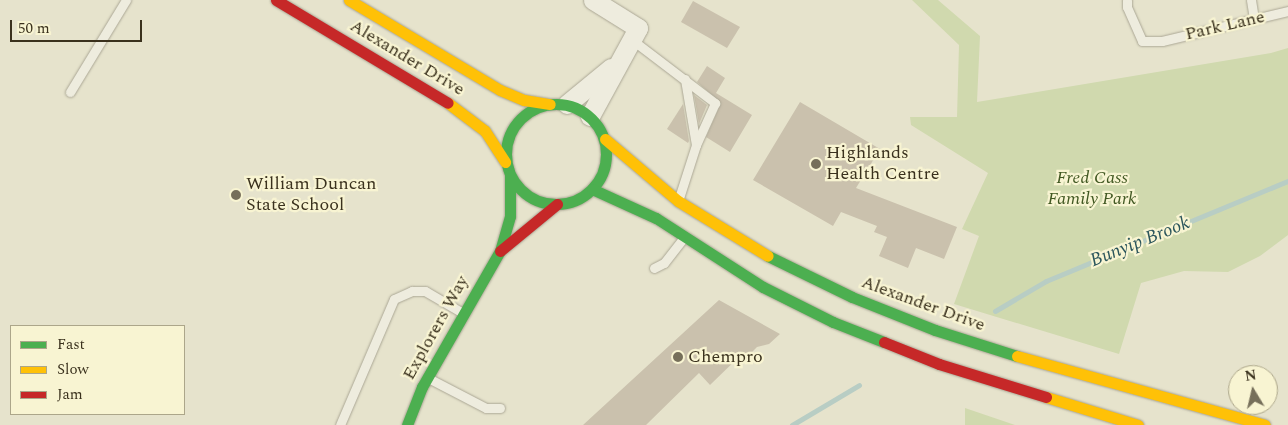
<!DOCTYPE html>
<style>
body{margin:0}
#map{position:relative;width:1288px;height:425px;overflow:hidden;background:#e6e3cc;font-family:Spectral,serif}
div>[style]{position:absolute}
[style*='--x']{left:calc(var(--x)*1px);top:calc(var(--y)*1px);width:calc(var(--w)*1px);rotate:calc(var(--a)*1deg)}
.green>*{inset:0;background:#d0d9ae}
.stream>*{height:5px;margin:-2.5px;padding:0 2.5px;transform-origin:2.5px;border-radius:2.5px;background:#b8cdc4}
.building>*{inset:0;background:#cac1ad}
.roads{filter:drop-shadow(0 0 1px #aba795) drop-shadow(0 0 1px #aba795)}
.lane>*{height:9px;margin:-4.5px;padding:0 4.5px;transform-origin:4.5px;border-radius:4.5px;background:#eeecde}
.street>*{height:19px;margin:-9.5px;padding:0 9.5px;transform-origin:9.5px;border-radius:9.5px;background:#eeecde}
.fast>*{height:11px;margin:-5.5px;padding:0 5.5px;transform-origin:5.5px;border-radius:5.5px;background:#4caf50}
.fast>.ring{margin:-5.5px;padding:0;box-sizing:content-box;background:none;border:11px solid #4caf50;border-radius:50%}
.slow>*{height:11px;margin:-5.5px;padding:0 5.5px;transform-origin:5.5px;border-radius:5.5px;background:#ffc107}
.jam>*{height:11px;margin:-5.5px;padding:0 5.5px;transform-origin:5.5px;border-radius:5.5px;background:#c62828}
.dots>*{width:14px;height:14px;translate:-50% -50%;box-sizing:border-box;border:2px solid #f8f4d2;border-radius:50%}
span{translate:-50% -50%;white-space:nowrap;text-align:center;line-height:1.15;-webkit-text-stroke:4.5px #f8f4d2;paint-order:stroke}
.street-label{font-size:18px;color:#3a311d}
.poi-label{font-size:18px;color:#3a311d}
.left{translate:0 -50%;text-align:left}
.park-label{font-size:18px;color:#415822;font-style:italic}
.water-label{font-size:19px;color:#2b555b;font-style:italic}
.legend{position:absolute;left:10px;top:325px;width:175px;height:90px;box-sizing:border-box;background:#f8f4d2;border:1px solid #aca68a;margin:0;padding:6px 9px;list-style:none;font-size:15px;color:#3a311d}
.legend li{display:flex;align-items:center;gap:10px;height:25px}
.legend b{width:25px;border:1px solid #aca68a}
.north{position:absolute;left:1228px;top:365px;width:50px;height:50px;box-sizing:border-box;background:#f8f4d2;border:1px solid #aca68a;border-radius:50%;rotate:351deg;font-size:14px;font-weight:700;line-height:20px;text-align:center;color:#3a311d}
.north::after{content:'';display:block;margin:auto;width:18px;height:22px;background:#766f5a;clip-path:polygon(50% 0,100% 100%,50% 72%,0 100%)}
.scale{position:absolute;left:10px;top:20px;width:132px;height:22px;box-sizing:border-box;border:2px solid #3a311d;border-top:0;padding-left:6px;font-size:15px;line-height:18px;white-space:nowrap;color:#3a311d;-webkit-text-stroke:4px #f8f4d2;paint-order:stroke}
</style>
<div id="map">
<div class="green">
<i style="clip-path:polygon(912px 0,938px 0,980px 36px,977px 102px,1271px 53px,1288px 48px,1288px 235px,1260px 256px,1228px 272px,1184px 271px,1141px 283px,1119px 354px,954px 304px,979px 236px,962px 229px,988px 173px,911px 125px,910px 117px,957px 117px,959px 45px)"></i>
<i style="clip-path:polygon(965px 408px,1015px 425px,965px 425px)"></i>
</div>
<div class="stream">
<i style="--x:995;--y:311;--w:59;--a:-30.5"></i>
<i style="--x:1046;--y:281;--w:262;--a:-22.5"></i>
<i style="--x:792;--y:425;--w:78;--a:-30.8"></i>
</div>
<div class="building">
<i style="clip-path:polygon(693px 1px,740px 27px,727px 48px,681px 22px)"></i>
<i style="clip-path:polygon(707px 66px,725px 78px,716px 93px,752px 115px,730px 152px,706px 137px,721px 103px,697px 82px)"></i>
<i style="clip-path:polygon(694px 95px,707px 105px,699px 124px)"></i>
<i style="clip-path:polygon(800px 102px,880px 149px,856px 188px,957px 227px,944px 259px,916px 248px,908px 268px,879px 256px,887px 237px,874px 232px,877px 226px,841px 212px,833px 226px,753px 180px)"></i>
<i style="clip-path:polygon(683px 104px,689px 141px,688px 143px,667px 129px)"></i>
<i style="clip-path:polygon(719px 300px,780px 334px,769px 344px,757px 347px,747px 357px,743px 353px,710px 385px,699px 373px,646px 425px,583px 425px)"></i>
</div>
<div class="roads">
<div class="lane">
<i style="--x:1127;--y:0;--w:7;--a:90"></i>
<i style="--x:1127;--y:7;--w:37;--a:66"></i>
<i style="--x:1142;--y:41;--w:20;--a:0"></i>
<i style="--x:1162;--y:41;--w:130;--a:-13.4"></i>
<i style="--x:1251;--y:0;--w:20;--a:81"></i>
<i style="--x:631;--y:39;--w:106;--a:37.3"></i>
<i style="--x:715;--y:103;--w:46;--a:114.3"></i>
<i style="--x:70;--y:92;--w:108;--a:-58.7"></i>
<i style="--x:679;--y:198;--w:56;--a:-72.2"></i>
<i style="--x:696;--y:145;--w:67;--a:-99.5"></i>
<i style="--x:654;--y:268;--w:11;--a:-27"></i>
<i style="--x:664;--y:263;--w:31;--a:-52"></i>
<i style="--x:430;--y:379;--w:63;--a:27.4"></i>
<i style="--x:486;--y:408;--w:14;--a:0"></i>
<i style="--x:340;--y:425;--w:137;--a:-66.8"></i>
<i style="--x:394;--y:299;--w:20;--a:-24"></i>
<i style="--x:412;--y:291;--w:13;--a:0"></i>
<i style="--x:425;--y:291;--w:42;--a:30.3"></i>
</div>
<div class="street">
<i style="--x:567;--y:104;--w:57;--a:-39.3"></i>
<i style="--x:590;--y:116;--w:100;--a:-61.4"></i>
<i style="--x:638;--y:28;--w:53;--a:-148.1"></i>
</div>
<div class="fast">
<i class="ring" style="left:506px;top:104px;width:89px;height:89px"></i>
<i style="--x:592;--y:189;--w:70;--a:24.4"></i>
<i style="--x:656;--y:218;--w:127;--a:32.8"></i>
<i style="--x:763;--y:287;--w:78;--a:26.6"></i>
<i style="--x:833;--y:322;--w:55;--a:21.4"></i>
<i style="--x:768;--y:256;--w:93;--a:26"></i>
<i style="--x:852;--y:297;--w:89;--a:21.7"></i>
<i style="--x:935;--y:330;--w:86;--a:17.6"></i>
<i style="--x:407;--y:425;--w:41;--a:-68.5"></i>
<i style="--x:422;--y:387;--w:157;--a:-60.2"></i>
<i style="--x:500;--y:251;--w:36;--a:-74"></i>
<i style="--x:510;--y:216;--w:41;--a:-90"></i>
</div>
<div class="slow">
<i style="--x:349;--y:0;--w:176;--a:30.8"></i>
<i style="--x:500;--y:90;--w:26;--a:23"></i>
<i style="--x:524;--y:100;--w:26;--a:9"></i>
<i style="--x:448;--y:103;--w:46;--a:37.1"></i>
<i style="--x:485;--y:131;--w:37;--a:57"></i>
<i style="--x:605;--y:139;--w:96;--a:40.3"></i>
<i style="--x:678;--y:201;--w:105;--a:31.4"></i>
<i style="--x:1017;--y:356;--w:257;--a:15.5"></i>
<i style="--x:1046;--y:397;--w:96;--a:16.9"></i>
</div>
<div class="jam">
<i style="--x:276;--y:0;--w:200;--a:30.9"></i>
<i style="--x:500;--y:251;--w:74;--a:-39.5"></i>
<i style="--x:884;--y:342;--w:59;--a:21.8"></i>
<i style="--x:939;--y:364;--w:112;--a:17.1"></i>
</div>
</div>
<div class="dots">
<i style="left:816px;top:164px;background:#766f5a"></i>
<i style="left:236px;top:195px;background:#766f5a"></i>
<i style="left:678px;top:357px;background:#766f5a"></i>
</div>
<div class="street-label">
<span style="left:1225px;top:26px;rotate:-13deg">Park Lane</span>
<span style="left:407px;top:58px;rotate:31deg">Alexander Drive</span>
<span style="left:923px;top:304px;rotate:20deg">Alexander Drive</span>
<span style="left:436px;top:328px;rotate:-61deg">Explorers Way</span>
</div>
<div class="poi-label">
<span class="left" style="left:826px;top:164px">Highlands<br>Health Centre</span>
<span class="left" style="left:246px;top:195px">William Duncan<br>State School</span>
<span class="left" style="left:688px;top:357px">Chempro</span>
</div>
<div class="park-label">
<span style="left:1092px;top:189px">Fred Cass<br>Family Park</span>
</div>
<div class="water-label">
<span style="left:1140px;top:242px;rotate:-22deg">Bunyip Brook</span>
</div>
<ul class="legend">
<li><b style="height:6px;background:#4caf50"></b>Fast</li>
<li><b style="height:6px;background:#ffc107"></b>Slow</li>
<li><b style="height:6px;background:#c62828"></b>Jam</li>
</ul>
<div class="north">N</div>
<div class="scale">50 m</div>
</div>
